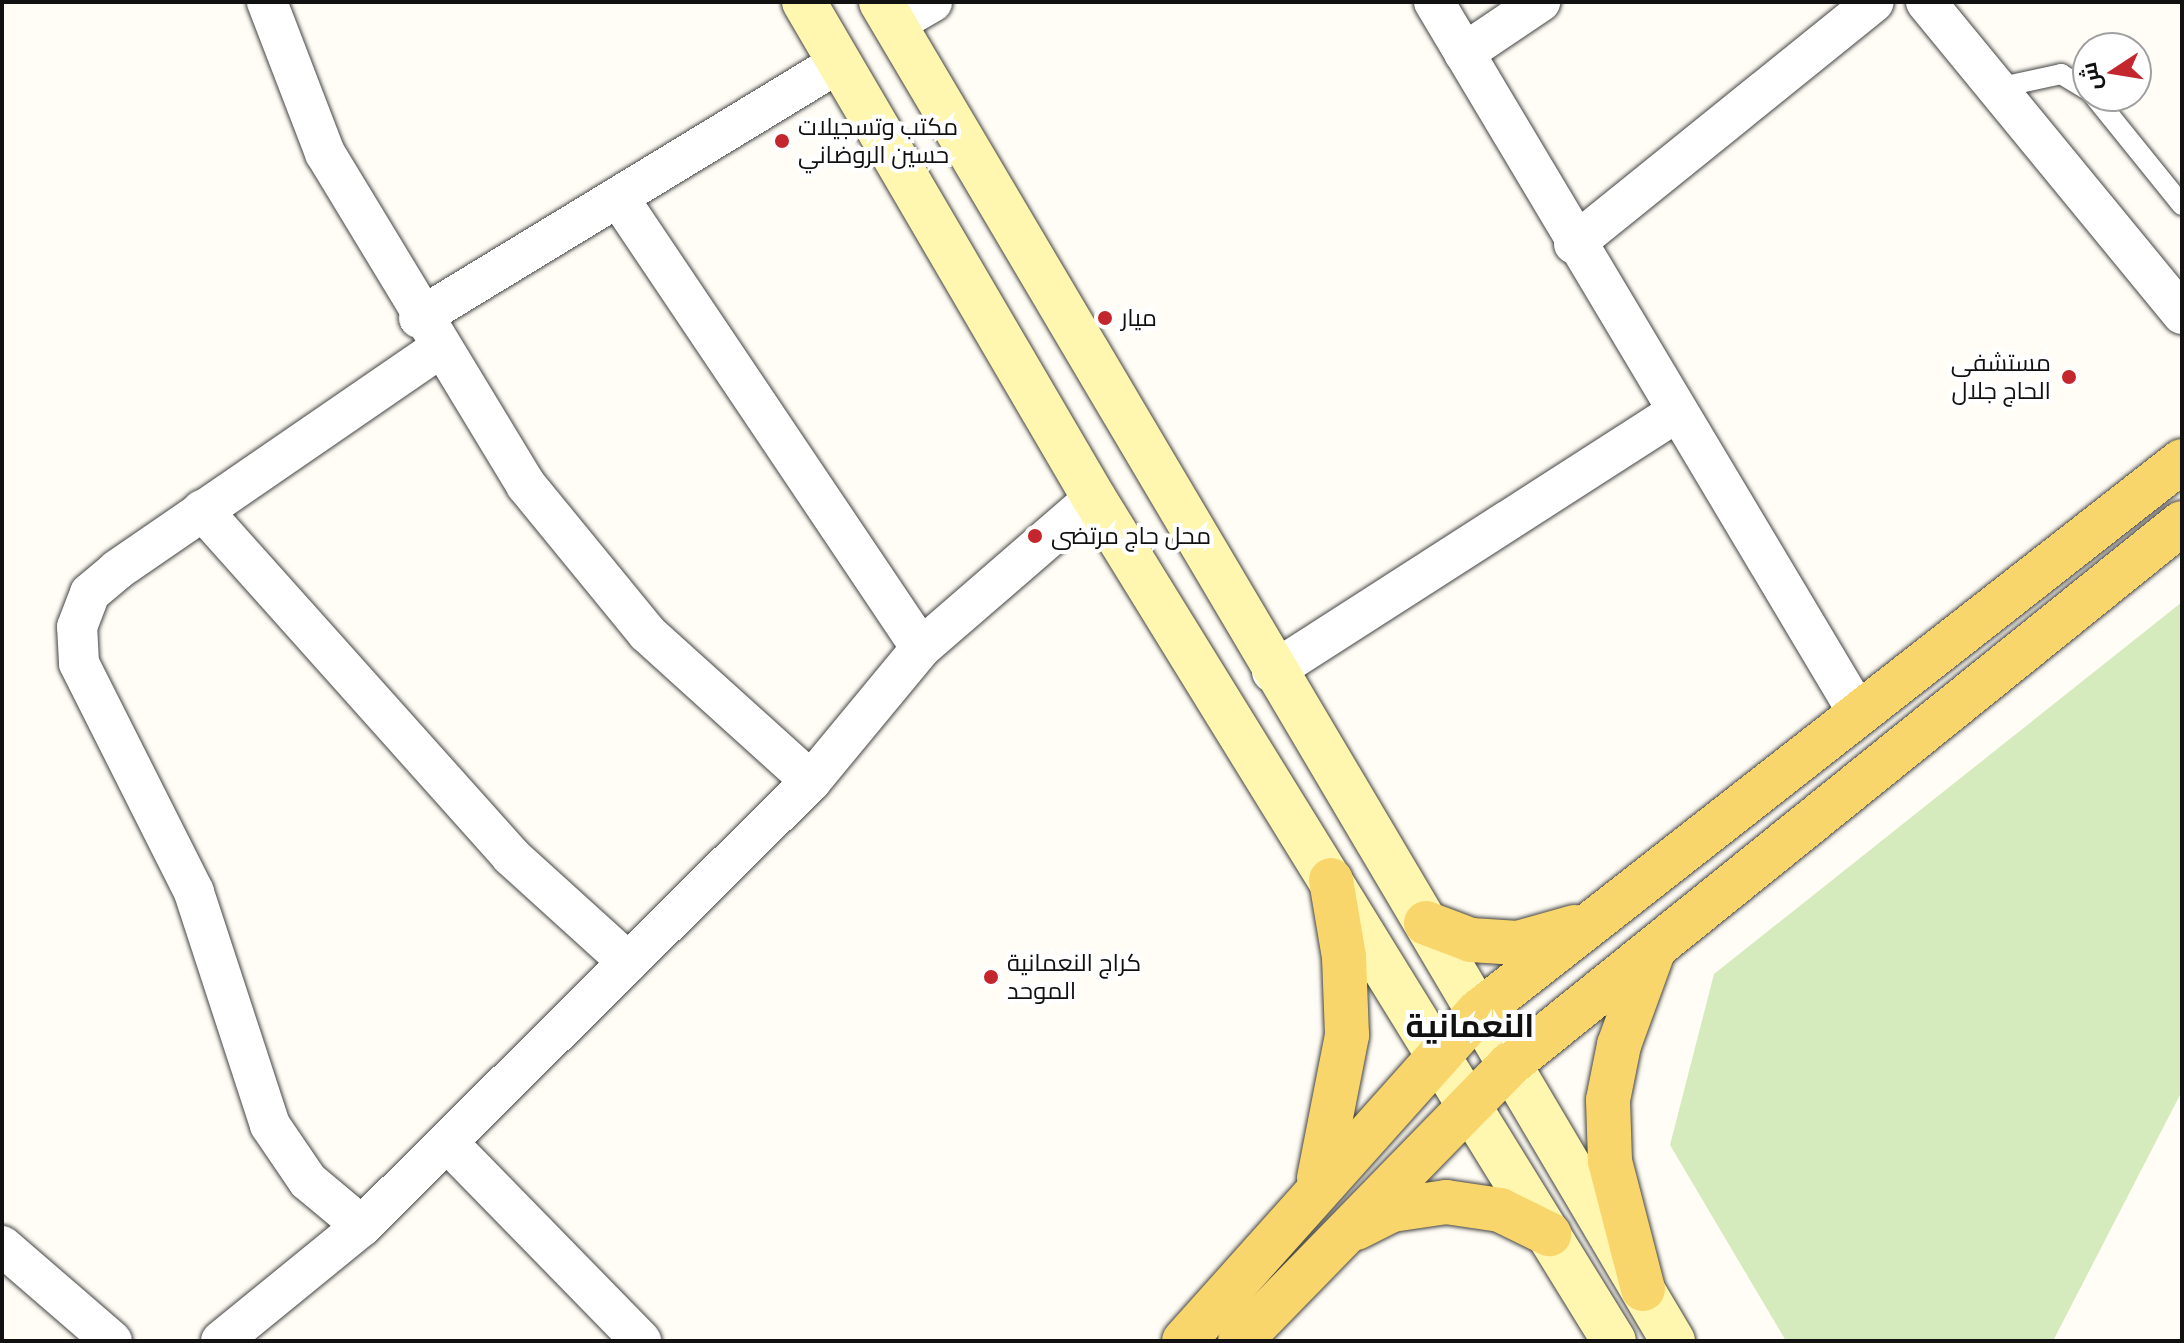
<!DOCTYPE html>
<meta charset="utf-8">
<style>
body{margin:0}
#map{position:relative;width:2184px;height:1343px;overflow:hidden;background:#fffdf5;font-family:"Source Serif 4",Cairo,serif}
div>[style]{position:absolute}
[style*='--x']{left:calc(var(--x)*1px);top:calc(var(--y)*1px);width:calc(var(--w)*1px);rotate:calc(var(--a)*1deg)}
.green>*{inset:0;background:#d5ebbd}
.roads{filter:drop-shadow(0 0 2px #444) drop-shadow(0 0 2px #444)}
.lane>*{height:20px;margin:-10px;padding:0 10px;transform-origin:10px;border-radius:10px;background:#fff}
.street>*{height:40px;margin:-20px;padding:0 20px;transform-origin:20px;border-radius:20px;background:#fff}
.secondary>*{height:44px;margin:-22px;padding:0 22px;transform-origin:22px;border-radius:22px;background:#fff6b0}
.primary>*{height:44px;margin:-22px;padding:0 22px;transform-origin:22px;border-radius:22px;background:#f9d66b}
.dots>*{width:22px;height:22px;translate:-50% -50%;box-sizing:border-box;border:4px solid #fff;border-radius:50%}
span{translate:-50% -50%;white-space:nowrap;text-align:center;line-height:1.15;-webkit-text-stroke:8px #fff;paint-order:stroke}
.poi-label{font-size:24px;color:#111}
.left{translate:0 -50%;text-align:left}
.right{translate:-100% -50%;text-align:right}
.district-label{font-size:32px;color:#111;font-weight:700}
.frame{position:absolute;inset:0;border:4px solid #111;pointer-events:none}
.north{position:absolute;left:2072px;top:32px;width:80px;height:80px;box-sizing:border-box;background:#fff;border:2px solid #a0a0a0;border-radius:50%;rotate:258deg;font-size:22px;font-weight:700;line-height:32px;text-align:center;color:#111}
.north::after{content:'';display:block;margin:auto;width:28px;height:36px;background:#c4262e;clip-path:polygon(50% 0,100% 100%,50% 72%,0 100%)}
</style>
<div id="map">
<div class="green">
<i style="clip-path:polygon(2182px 602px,2182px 1091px,2053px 1341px,1786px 1341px,1670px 1145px,1714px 974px)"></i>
</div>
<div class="roads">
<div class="lane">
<i style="--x:1997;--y:88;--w:66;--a:-12.3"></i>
<i style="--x:2061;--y:74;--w:31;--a:31"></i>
<i style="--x:2094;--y:96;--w:140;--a:51.1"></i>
</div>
<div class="street">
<i style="--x:267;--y:2;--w:162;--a:69"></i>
<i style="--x:325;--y:153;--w:388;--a:58.8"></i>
<i style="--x:526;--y:485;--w:191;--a:50.7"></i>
<i style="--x:647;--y:633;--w:221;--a:42.1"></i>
<i style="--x:1434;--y:2;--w:831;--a:59.18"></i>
<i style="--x:1926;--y:2;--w:404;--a:50.6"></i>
<i style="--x:894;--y:24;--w:44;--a:-30.1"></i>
<i style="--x:1464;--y:53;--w:92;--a:-33.9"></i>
<i style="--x:618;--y:197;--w:543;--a:56.11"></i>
<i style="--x:1574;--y:244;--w:385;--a:-38.9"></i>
<i style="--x:419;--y:318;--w:491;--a:-31.3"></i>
<i style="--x:202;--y:510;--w:464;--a:48.2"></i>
<i style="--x:511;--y:856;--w:158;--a:42.2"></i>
<i style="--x:1272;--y:672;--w:480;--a:-32.7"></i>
<i style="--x:447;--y:1142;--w:278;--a:45.7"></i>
<i style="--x:362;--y:1226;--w:70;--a:-140.2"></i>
<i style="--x:308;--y:1181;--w:68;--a:-124.2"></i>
<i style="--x:270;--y:1125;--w:245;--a:-108.1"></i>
<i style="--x:194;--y:892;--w:256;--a:-116.7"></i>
<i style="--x:79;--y:663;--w:36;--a:-93"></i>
<i style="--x:77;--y:627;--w:36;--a:-69"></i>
<i style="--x:90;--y:593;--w:35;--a:-40"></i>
<i style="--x:117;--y:570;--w:391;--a:-34.5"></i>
<i style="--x:2;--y:1246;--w:145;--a:40.8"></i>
<i style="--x:221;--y:1341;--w:182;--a:-39.2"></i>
<i style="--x:362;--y:1226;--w:632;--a:-44.74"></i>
<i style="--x:811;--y:781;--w:173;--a:-50.4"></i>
<i style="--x:921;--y:648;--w:229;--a:-40.9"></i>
</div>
<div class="secondary">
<i style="--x:804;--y:2;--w:575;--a:59.69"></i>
<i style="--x:1094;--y:498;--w:990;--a:58.33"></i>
<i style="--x:881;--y:2;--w:1556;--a:59.4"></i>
</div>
<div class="primary">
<i style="--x:1426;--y:923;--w:48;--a:20.7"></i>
<i style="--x:1471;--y:940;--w:47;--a:3.7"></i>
<i style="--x:1518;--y:943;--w:59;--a:-15.7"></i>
<i style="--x:1319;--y:1178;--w:146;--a:-78.9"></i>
<i style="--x:1347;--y:1035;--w:78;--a:-92.2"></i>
<i style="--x:1344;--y:957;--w:78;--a:-99.6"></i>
<i style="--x:1356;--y:1228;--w:40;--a:-26.6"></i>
<i style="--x:1392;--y:1210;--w:55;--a:-8.4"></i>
<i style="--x:1446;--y:1202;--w:55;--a:8.4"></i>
<i style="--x:1500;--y:1210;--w:55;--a:26.1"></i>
<i style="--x:1643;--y:1289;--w:132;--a:-104.5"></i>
<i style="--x:1610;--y:1161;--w:61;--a:-91.9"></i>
<i style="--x:1608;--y:1100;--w:56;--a:-78.7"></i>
<i style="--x:1619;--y:1045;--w:102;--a:-70"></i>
<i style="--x:1184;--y:1341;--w:441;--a:-48.2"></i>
<i style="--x:1478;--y:1012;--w:894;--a:-38.05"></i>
<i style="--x:1240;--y:1341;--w:385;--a:-45.7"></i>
<i style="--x:1509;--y:1065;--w:864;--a:-38.85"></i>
</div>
</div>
<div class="dots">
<i style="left:782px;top:141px;background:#c4262e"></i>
<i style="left:1105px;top:318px;background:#c4262e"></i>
<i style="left:2069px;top:377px;background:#c4262e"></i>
<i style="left:1035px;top:536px;background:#c4262e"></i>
<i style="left:991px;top:977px;background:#c4262e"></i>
</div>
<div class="poi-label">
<span class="left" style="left:798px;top:141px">مكتب وتسجيلات<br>حسين الروضاني</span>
<span class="left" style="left:1121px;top:318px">ميار</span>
<span class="right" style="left:2051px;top:377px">مستشفى<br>الحاج جلال</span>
<span class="left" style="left:1051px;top:536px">محل حاج مرتضى</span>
<span class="left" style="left:1007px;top:977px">كراج النعمانية<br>الموحد</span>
</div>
<div class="district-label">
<span style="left:1470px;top:1026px">النعمانية</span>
</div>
<div class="frame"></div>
<div class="north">ش</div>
</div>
